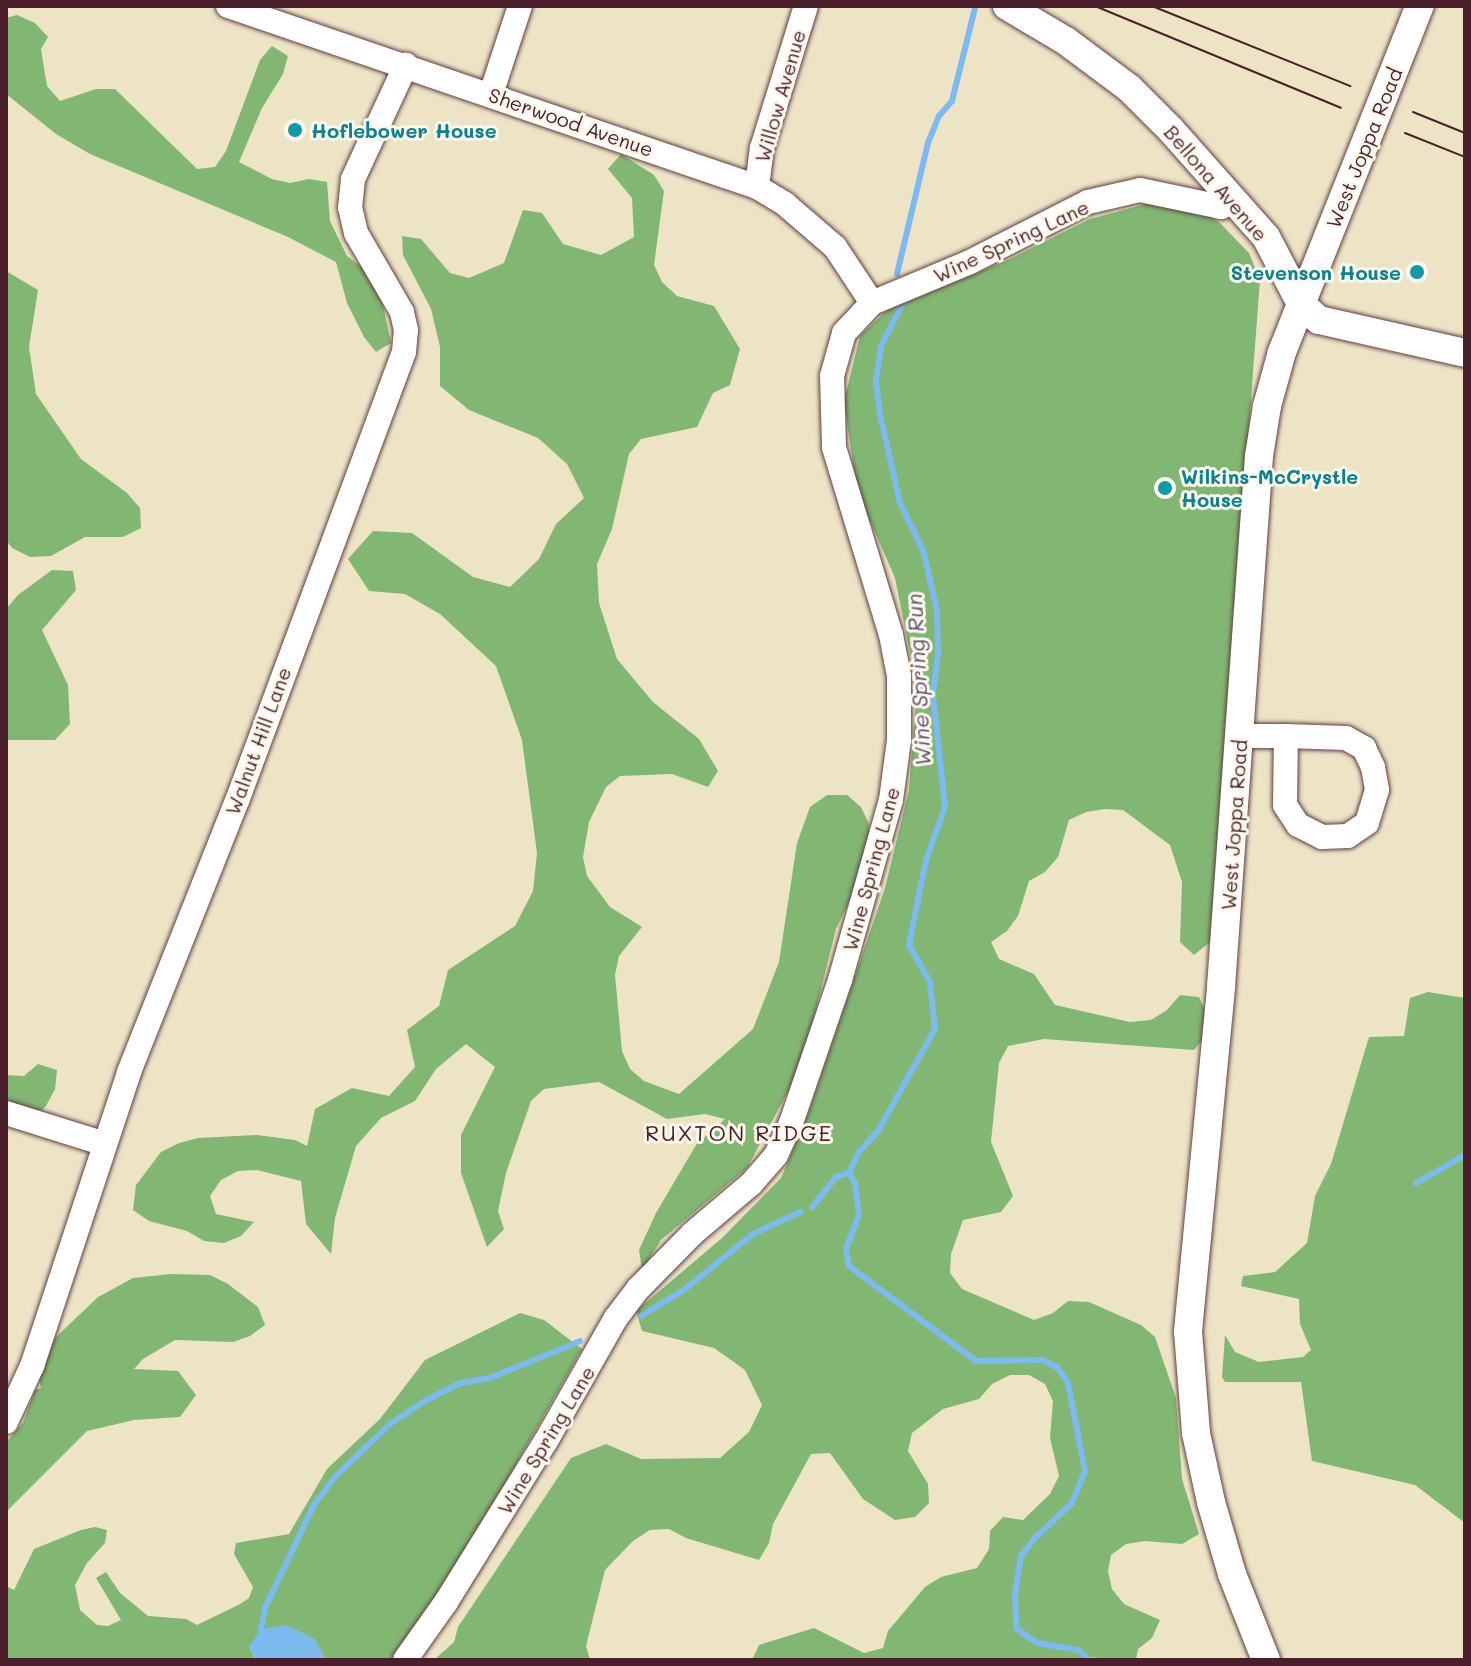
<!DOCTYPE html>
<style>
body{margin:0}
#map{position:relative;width:1471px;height:1666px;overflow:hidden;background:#ede4c6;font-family:Mali,sans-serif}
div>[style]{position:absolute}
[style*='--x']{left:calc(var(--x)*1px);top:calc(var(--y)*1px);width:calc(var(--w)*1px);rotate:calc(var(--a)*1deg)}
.forest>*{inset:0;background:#82b773}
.water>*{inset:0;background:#7dbaf0}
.stream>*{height:6px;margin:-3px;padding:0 3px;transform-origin:3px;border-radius:3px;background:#7dbaf0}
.roads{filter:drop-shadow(0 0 2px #623d42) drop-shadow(0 0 2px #623d42)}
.minor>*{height:24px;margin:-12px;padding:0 12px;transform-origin:12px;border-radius:12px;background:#fff}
.tertiary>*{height:28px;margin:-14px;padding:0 14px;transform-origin:14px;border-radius:14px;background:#fff}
.tram>*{height:2px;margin:-1px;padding:0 1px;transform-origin:1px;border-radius:1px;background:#4a1f2b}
.dots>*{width:22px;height:22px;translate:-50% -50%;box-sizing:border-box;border:4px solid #fbf7ec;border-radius:50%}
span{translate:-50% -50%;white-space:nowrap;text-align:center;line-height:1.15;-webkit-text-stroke:6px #fbf7ec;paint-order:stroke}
.street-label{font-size:20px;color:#4a1f2b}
.culture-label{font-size:20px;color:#0d838f;font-weight:700}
.left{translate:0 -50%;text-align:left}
.right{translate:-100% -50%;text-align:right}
.water-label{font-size:22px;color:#5c5570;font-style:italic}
.neighbourhood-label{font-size:22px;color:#4a1f2b;letter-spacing:2px}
.frame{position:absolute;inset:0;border:8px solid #4a1f2b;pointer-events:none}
</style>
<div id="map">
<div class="forest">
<i style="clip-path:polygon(17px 15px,35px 23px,48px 37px,41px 49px,44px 68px,47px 86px,60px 101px,96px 89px,115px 89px,197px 169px,215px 167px,226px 151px,260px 60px,272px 46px,288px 56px,283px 74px,262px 108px,239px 162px,272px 179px,290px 183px,309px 179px,327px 182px,330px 221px,347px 256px,363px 268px,382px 301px,391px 343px,376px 352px,364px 337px,347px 303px,336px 262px,288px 237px,90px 154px,56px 134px,6px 94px,6px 18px)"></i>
<i style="clip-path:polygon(621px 154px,654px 175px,664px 191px,654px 265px,662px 282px,677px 296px,714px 306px,740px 349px,730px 385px,713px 393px,697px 427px,641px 439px,629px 454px,612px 529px,597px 564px,599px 603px,617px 659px,653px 702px,699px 739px,718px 771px,708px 787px,672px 774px,620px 776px,606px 787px,589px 822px,583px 857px,587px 876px,610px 907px,642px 927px,619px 956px,615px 975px,622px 1051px,630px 1069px,644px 1081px,679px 1094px,753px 1029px,779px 962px,797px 843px,810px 807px,827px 795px,847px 795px,861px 807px,869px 824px,868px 862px,836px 929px,802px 1065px,747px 1168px,661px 1240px,642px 1270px,639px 1250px,656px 1213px,696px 1145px,725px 1119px,705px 1114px,667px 1119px,599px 1082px,544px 1089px,531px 1101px,506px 1173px,498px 1211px,504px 1229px,487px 1247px,461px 1173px,461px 1135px,495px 1067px,466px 1044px,436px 1069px,415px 1101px,381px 1118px,356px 1146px,335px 1218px,331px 1254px,306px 1224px,301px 1181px,257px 1170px,238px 1171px,221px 1180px,210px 1196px,216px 1214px,254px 1222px,241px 1236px,224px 1243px,204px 1241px,187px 1231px,149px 1221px,133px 1210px,136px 1185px,161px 1152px,179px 1143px,198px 1138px,257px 1135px,295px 1140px,307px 1146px,315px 1109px,352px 1088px,389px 1096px,415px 1067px,407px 1030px,439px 1006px,448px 970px,515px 926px,533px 891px,537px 853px,522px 740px,496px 666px,440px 614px,405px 594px,369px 591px,348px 559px,373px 531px,412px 533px,473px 577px,510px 587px,539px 559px,556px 524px,584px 498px,567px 464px,538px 438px,469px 410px,440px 386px,440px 347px,431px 309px,403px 255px,402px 236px,421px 239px,450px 273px,469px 278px,504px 263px,523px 210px,542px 213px,563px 244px,601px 255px,634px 237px,632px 198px,608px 169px)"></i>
<i style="clip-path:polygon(1146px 204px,1201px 212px,1220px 223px,1249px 253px,1260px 280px,1210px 942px,1194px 955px,1180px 942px,1182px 882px,1170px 845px,1123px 810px,1105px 809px,1086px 812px,1069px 820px,1058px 857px,1045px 872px,1029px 881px,1018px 916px,1007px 931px,991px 942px,999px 959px,1034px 974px,1055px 1005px,1130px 1022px,1151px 1020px,1167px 1010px,1180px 995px,1199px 997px,1207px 1015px,1207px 1034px,1194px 1050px,1044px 1039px,1008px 1046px,999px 1063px,991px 1142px,1013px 1196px,1001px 1212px,963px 1220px,951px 1254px,950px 1273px,962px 1289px,1034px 1320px,1053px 1313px,1068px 1301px,1089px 1302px,1141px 1325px,1155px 1337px,1176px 1398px,1182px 1479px,1199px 1534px,1182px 1544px,1145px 1541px,1126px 1544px,1111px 1555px,1108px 1571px,1112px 1589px,1124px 1604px,1160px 1620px,1152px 1638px,1138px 1649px,1136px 1660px,1083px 1657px,1081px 1660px,752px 1660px,759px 1645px,814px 1628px,864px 1653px,883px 1648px,888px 1631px,925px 1587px,941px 1577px,977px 1568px,989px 1549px,990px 1531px,1003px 1517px,1023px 1520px,1050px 1494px,1059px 1476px,1050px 1438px,1053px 1401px,1045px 1384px,1029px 1375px,1010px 1375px,992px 1384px,979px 1399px,943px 1409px,912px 1433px,908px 1451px,928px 1484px,929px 1503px,915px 1517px,895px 1520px,863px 1499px,830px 1453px,811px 1454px,773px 1524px,769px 1543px,759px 1560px,686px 1538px,669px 1529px,650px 1530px,633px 1541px,605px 1570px,586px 1646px,590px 1660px,434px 1660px,454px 1642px,458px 1627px,571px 1458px,606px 1444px,641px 1459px,720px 1458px,749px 1432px,762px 1405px,745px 1370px,714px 1348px,642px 1331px,636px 1311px,722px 1238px,781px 1178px,808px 1114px,885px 888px,909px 790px,917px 687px,895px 578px,857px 491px,844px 401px,860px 336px,886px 311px,1010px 259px,1090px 219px)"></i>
<i style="clip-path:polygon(6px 271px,38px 290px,29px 347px,36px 394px,81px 459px,127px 493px,140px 508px,141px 528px,123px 537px,85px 537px,51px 556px,30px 557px,12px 548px,6px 540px)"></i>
<i style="clip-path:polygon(52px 570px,73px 571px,76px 590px,42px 630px,68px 685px,70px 724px,55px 740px,6px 740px,6px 609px,18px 595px)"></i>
<i style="clip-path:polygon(1428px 992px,1465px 998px,1465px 1523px,1415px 1485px,1312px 1461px,1301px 1382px,1225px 1382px,1222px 1377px,1225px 1335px,1235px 1352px,1259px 1362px,1303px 1357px,1311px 1350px,1300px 1324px,1299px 1299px,1241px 1286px,1243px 1276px,1275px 1272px,1307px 1243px,1315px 1196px,1331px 1164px,1369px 1037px,1404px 1036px,1410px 998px)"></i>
<i style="clip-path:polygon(38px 1064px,57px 1070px,55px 1089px,46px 1106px,41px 1111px,6px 1101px,6px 1075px,24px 1076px)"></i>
<i style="clip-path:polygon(171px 1274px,210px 1275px,228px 1284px,258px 1307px,265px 1325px,250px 1336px,233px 1342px,175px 1340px,143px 1359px,134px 1369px,178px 1371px,196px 1395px,180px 1417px,134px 1420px,87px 1431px,6px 1512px,6px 1442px,23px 1423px,35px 1390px,41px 1388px,38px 1376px,55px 1338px,98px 1297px,133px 1278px)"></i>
<i style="clip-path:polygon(520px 1313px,544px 1320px,582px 1349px,441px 1595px,397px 1660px,326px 1660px,314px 1639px,249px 1647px,256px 1660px,6px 1660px,6px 1586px,14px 1590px,34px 1549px,81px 1530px,95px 1527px,107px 1530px,105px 1543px,87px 1563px,75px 1585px,80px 1610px,97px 1625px,108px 1626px,121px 1620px,96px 1578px,106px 1572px,120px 1593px,148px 1616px,186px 1619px,197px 1625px,240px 1604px,249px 1598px,253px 1587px,234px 1554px,236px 1543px,289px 1534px,327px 1469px,380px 1419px,425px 1360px)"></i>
</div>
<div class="water">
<i style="clip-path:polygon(285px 1625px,314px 1638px,326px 1660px,256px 1660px,249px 1647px,261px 1629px)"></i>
</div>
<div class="stream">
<i style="--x:897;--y:274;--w:135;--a:-76.7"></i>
<i style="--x:928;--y:143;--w:29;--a:-68"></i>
<i style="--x:939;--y:116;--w:20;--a:-49"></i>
<i style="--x:952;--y:101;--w:96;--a:-76.1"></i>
<i style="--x:849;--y:1173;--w:12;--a:59"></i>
<i style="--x:855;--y:1183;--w:32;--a:83"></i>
<i style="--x:859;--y:1215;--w:36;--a:111"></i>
<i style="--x:846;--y:1249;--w:17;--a:80"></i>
<i style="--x:849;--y:1266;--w:159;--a:36.8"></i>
<i style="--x:976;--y:1361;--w:66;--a:-0.9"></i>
<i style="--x:1042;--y:1360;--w:17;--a:25"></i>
<i style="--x:1057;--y:1367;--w:19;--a:55"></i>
<i style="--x:1068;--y:1383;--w:90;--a:79.1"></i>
<i style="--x:1085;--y:1471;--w:35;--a:112"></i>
<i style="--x:1072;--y:1503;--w:51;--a:136.6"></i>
<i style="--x:1035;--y:1538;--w:23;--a:128"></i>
<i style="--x:1021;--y:1556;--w:37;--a:99"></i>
<i style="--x:1015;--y:1593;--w:35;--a:88"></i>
<i style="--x:1016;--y:1628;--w:26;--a:36"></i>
<i style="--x:1037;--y:1643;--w:43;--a:9.5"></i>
<i style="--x:1079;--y:1650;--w:14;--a:45"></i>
<i style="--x:1416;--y:1183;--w:56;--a:-29.7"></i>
<i style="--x:812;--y:1207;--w:38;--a:-51"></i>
<i style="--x:836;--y:1177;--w:14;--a:-17"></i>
<i style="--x:849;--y:1173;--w:23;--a:-65"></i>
<i style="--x:859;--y:1152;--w:28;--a:-48"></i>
<i style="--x:878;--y:1131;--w:117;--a:-60.8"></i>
<i style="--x:935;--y:1029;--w:47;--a:-96.1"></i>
<i style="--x:930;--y:982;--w:43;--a:-119.6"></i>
<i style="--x:909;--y:945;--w:87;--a:-78.7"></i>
<i style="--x:926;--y:860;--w:56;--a:-70.3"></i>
<i style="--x:945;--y:807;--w:114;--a:-96.1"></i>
<i style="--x:933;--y:694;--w:40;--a:-82.9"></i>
<i style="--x:938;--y:654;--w:44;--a:-91.3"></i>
<i style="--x:937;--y:610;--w:62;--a:-103.1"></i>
<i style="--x:923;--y:550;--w:52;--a:-116.1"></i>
<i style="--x:900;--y:503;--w:91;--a:-102.7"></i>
<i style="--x:880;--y:414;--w:34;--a:-97"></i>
<i style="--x:876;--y:380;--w:36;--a:-81"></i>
<i style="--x:882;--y:344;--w:44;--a:-62.9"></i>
<i style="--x:641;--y:1316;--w:52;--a:-31.5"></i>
<i style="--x:685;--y:1289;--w:87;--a:-39"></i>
<i style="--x:753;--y:1234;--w:52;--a:-25.1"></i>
<i style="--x:265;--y:1633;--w:6;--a:-135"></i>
<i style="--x:261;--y:1629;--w:21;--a:-79"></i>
<i style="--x:265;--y:1608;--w:114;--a:-64.6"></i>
<i style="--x:314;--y:1505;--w:35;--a:-53"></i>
<i style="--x:335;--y:1477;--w:78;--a:-44"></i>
<i style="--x:391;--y:1423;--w:44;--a:-33"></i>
<i style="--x:428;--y:1399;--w:37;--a:-26"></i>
<i style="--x:461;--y:1383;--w:29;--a:-10"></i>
<i style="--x:490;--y:1378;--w:97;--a:-22.3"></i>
</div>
<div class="roads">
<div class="minor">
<i style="--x:228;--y:6;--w:559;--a:18.89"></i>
<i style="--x:757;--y:187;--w:33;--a:31"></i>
<i style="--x:785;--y:204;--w:66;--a:40.7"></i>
<i style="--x:835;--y:247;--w:67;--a:56.5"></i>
<i style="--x:491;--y:94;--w:93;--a:-71.8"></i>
<i style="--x:757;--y:187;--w:39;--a:-83"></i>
<i style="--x:762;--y:148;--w:149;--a:-72.8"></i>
<i style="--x:1240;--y:736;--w:46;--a:0"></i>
<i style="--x:1286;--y:736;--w:60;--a:1.9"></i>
<i style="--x:1346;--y:738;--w:21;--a:29"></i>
<i style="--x:1364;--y:748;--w:21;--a:65"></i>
<i style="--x:1373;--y:767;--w:23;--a:80"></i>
<i style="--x:1377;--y:790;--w:34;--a:107"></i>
<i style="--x:1367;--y:823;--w:23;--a:146"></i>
<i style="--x:1348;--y:836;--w:26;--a:178"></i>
<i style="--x:1322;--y:837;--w:27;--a:-153"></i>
<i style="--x:1298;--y:825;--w:24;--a:-123"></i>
<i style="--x:1285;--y:805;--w:69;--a:-89.2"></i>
<i style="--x:6;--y:1113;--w:101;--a:17.4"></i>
<i style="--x:6;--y:1422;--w:62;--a:-65.1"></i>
<i style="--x:32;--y:1366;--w:310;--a:-71.7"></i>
<i style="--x:129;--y:1072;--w:292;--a:-68.3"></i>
<i style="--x:237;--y:801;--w:479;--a:-69.6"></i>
<i style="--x:404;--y:352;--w:22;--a:-85"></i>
<i style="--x:406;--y:330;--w:18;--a:-103"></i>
<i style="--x:402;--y:312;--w:91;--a:-120.2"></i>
<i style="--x:356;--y:233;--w:26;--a:-103"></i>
<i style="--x:350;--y:208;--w:29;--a:-84"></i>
<i style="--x:353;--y:179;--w:126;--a:-65.1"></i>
<i style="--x:405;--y:1660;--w:71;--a:-54.7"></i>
<i style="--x:446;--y:1602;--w:190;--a:-58.2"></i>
<i style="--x:546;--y:1441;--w:142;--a:-60.4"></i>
<i style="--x:616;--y:1318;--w:38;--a:-53"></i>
<i style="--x:639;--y:1288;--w:76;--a:-45.5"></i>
<i style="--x:692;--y:1234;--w:77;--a:-40.3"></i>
<i style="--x:751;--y:1184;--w:38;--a:-49"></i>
<i style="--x:776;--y:1155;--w:35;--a:-65"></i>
<i style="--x:791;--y:1123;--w:151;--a:-71.1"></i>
<i style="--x:840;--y:980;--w:187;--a:-74.2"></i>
<i style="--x:891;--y:800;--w:61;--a:-82.4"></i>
<i style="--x:899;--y:740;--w:64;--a:-90"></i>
<i style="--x:899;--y:676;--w:42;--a:-101"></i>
<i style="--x:891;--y:635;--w:196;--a:-106.9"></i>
<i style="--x:834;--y:447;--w:71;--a:-91.6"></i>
<i style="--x:832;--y:376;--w:45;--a:-74.4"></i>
<i style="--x:844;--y:333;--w:41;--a:-47"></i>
<i style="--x:872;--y:303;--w:106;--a:-22.7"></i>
<i style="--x:970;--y:262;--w:132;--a:-27"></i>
<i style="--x:1088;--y:202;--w:53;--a:-13"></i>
<i style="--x:1140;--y:190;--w:83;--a:11.9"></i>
<i style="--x:1221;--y:207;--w:15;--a:-28"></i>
</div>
<div class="tertiary">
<i style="--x:1007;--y:6;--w:69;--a:30.7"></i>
<i style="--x:1066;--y:41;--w:79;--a:36.7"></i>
<i style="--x:1129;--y:88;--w:59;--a:45"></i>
<i style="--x:1171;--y:130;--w:143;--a:48.4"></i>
<i style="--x:1266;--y:237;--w:76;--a:62.4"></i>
<i style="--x:1301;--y:304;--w:24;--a:42"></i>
<i style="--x:1319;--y:320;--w:150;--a:12.7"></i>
<i style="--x:1266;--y:1660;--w:92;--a:-111.6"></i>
<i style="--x:1232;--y:1574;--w:75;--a:-106.3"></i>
<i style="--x:1211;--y:1502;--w:71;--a:-102.3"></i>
<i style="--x:1196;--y:1433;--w:102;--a:-94.5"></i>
<i style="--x:1188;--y:1331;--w:346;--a:-84.5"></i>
<i style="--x:1221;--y:987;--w:532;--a:-85.91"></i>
<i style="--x:1259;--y:456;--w:51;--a:-80.9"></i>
<i style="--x:1267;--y:406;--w:56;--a:-74.5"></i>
<i style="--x:1282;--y:352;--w:373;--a:-68.3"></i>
</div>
</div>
<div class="tram">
<i style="--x:1095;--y:6;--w:266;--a:22.5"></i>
<i style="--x:1152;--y:6;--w:214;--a:22"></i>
<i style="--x:1413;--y:112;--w:56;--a:22"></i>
<i style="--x:1405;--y:133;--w:65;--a:21.8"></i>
</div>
<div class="dots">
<i style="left:295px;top:130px;background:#0f9aa8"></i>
<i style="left:1417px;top:272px;background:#0f9aa8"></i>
<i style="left:1165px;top:488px;background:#0f9aa8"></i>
</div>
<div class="street-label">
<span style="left:780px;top:96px;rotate:-74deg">Willow Avenue</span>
<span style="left:571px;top:122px;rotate:19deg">Sherwood Avenue</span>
<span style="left:1364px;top:148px;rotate:-68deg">West Joppa Road</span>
<span style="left:1216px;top:183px;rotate:49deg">Bellona Avenue</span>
<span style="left:1011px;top:241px;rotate:-25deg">Wine Spring Lane</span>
<span style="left:258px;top:741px;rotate:-70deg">Walnut Hill Lane</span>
<span style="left:1234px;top:825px;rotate:-86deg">West Joppa Road</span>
<span style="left:871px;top:869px;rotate:-75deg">Wine Spring Lane</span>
<span style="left:546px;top:1440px;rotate:-59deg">Wine Spring Lane</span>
</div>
<div class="culture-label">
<span class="left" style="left:311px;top:130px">Hoflebower House</span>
<span class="right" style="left:1401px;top:272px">Stevenson House</span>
<span class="left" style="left:1181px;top:488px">Wilkins-McCrystle<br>House</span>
</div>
<div class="water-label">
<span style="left:918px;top:680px;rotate:-93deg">Wine Spring Run</span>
</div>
<div class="neighbourhood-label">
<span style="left:739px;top:1133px">RUXTON RIDGE</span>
</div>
<div class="frame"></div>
</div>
